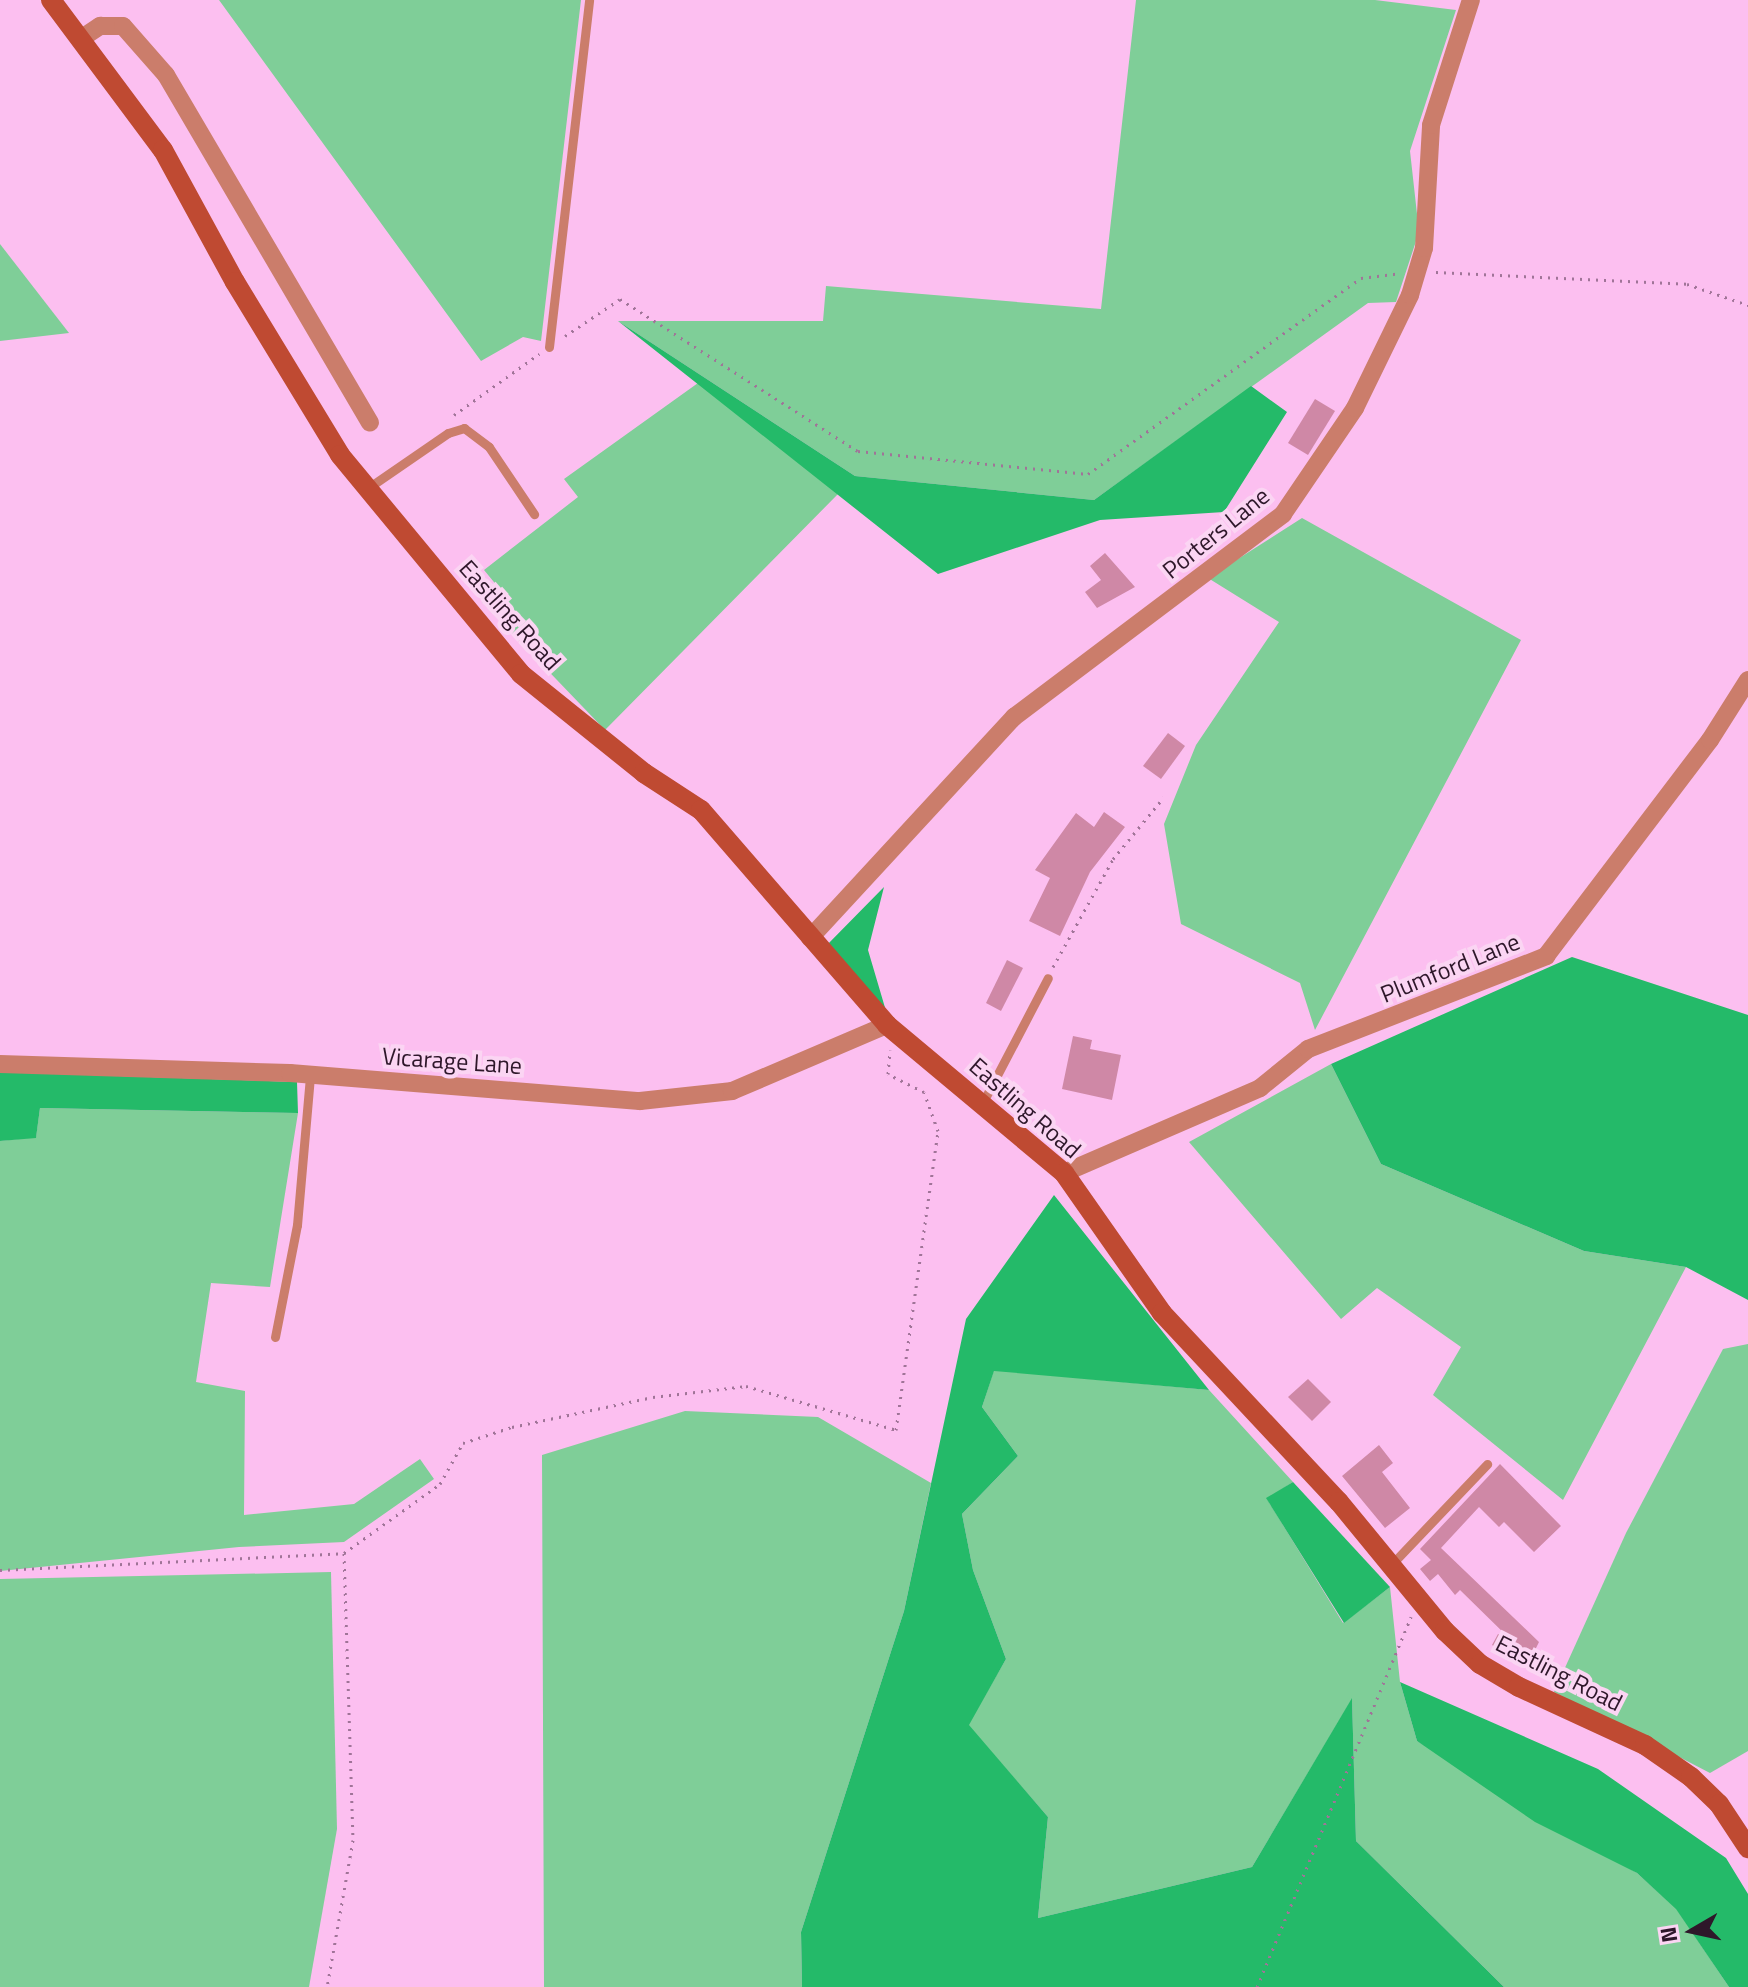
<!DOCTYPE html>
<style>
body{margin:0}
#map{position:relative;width:1748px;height:1987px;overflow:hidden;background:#fcbff0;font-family:"Titillium Web",sans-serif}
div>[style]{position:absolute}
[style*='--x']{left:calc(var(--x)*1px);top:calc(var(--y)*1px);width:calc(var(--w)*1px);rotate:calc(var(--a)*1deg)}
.green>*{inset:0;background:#7fce98}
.forest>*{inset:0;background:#24ba69}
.building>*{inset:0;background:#cf88a6}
.path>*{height:3px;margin-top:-1.5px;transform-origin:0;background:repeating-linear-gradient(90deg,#a07498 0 2px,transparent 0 8px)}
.lane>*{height:9px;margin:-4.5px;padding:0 4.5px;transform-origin:4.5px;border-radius:4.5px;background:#cb7d6b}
.street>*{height:18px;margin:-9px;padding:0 9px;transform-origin:9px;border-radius:9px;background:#cb7d6b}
.secondary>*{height:20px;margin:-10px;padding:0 10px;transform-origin:10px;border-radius:10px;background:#bf4a32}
span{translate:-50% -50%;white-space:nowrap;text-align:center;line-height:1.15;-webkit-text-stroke:8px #fbd5f3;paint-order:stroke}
.street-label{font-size:24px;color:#2e172a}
.north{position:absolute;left:1652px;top:1891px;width:80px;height:80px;-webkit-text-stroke:6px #fbd5f3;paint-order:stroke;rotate:261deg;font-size:22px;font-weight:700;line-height:32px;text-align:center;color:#2e172a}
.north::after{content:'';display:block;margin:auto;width:28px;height:36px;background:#2e172a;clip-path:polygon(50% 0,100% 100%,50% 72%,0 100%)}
</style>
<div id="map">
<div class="green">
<i style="clip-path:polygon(219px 0,581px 0,541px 341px,523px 337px,481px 361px)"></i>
<i style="clip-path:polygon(1136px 0,1375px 0,1456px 10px,1410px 151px,1419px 232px,1396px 302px,1368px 303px,1094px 500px,855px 476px,618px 321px,823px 321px,826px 286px,1101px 309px)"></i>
<i style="clip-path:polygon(0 244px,69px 333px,0 341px)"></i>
<i style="clip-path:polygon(698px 383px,838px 494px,605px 730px,482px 602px,498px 587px,484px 570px,578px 497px,564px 479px)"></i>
<i style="clip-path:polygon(1302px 518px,1521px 640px,1315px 1030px,1300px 983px,1181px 924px,1164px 824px,1196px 745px,1279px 622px,1208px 578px)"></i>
<i style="clip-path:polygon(1331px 1064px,1381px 1164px,1584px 1251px,1686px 1267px,1563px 1500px,1433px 1395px,1461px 1347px,1377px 1288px,1341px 1319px,1189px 1142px)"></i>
<i style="clip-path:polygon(40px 1108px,298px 1113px,270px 1287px,211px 1283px,196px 1382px,245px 1391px,244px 1515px,354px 1504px,420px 1459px,434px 1479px,344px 1542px,239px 1547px,0 1571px,0 1141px,36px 1137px)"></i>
<i style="clip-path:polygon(1748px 1344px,1748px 1751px,1710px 1773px,1554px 1692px,1626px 1533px,1723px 1349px)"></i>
<i style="clip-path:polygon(994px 1370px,1209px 1390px,1293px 1482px,1267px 1499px,1343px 1623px,1390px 1587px,1400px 1682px,1417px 1741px,1637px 1873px,1676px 1908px,1729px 1987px,1504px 1987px,1356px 1841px,1352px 1699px,1252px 1867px,1038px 1918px,1048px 1817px,968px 1725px,1006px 1659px,973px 1570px,962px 1514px,1018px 1456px,982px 1407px)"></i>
<i style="clip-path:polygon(685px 1411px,818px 1417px,931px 1483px,904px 1611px,801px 1932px,802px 1987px,544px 1987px,542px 1455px)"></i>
<i style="clip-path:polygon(331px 1572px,337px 1829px,309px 1987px,0 1987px,0 1579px)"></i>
</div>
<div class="forest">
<i style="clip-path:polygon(618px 321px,855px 476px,1094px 500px,1251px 386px,1287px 412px,1224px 512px,1100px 520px,938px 574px)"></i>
<i style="clip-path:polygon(884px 887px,868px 950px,886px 1011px,825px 947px)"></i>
<i style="clip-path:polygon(1572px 957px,1748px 1015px,1748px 1300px,1686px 1267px,1584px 1251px,1381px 1164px,1331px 1064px)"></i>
<i style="clip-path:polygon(0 1072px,297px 1082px,298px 1113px,40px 1108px,36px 1138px,0 1141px)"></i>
<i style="clip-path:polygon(1054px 1195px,1209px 1390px,994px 1371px,982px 1407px,1018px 1456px,962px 1514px,973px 1570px,1006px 1659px,969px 1725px,1048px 1817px,1038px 1918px,1252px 1867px,1352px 1698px,1356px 1841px,1504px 1987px,802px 1987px,801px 1932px,904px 1611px,966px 1319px)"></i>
<i style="clip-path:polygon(1293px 1482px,1390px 1587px,1344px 1623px,1266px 1498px)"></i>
<i style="clip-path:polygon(1400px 1682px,1598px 1769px,1726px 1858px,1748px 1894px,1748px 1987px,1729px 1987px,1676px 1909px,1637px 1873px,1535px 1822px,1417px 1741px)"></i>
</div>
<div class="building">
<i style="clip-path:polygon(1315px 399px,1335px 411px,1308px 455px,1288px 443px)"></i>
<i style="clip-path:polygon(1105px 553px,1135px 587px,1097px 608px,1085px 592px,1101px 580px,1090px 566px)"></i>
<i style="clip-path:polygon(1168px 733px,1185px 746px,1161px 779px,1143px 766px)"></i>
<i style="clip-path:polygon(1104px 812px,1125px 827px,1090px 872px,1060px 936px,1029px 921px,1050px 878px,1035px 870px,1076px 813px,1094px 827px)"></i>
<i style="clip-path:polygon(1007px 960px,1023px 968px,1001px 1011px,986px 1003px)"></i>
<i style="clip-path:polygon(1073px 1036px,1092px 1040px,1090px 1049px,1121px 1055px,1112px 1100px,1062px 1089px)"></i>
<i style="clip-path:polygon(1308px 1379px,1331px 1402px,1312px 1421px,1288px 1397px)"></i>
<i style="clip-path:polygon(1379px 1445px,1393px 1463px,1382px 1472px,1410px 1508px,1385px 1528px,1342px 1476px)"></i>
<i style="clip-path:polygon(1500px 1464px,1561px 1526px,1534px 1552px,1504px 1522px,1499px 1527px,1479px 1507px,1441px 1548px,1539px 1642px,1534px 1652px,1553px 1661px,1544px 1679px,1492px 1645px,1498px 1634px,1511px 1640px,1460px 1590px,1455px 1595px,1438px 1574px,1430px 1581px,1420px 1569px,1431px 1560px,1420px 1549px)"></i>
</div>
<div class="path">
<i style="--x:1436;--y:272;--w:251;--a:2.7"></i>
<i style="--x:1687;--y:284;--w:65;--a:19"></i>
<i style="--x:565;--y:336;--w:66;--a:-33.9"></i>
<i style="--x:620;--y:299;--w:282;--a:32.6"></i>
<i style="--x:858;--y:451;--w:231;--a:5.7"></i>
<i style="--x:1088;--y:474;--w:336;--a:-35.7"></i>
<i style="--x:1361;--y:278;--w:35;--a:-7"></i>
<i style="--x:454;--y:415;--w:105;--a:-35.7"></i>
<i style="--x:1053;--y:967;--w:124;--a:-60.9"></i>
<i style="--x:1113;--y:859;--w:80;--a:-50.6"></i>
<i style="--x:344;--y:1553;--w:118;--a:-35.7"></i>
<i style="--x:440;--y:1484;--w:47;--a:-60.7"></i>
<i style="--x:463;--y:1443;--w:52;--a:-18.1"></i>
<i style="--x:512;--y:1427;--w:144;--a:-12"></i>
<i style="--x:653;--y:1397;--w:94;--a:-6.7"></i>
<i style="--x:746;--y:1386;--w:156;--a:16.3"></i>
<i style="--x:896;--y:1430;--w:302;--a:-82"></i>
<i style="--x:938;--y:1131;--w:41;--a:-109.7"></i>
<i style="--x:924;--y:1092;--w:40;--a:-153.4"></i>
<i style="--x:888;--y:1074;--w:24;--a:-85"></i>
<i style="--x:0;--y:1570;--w:344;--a:-2.8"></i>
<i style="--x:344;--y:1553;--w:287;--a:88.2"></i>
<i style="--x:353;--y:1840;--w:149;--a:100"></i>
<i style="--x:1257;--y:1987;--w:401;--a:-67.4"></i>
</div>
<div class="lane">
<i style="--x:549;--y:347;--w:349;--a:-83.4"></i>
<i style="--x:368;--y:488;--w:97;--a:-34.5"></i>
<i style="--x:448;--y:433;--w:17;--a:-17"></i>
<i style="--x:464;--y:428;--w:31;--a:37"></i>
<i style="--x:489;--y:447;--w:81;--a:56.1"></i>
<i style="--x:982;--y:1104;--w:142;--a:-62.4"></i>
<i style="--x:275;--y:1337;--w:114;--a:-78.9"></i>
<i style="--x:297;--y:1225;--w:151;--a:-85"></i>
<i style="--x:1390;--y:1566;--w:141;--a:-46.4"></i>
</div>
<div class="street">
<i style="--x:82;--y:38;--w:22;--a:-34"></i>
<i style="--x:100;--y:26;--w:23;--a:0"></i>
<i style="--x:123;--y:26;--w:65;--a:48.7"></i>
<i style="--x:166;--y:75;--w:403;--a:59.6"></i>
<i style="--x:810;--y:938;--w:301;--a:-47.3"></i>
<i style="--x:1014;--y:717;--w:337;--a:-37"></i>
<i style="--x:1283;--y:514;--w:128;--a:-55.8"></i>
<i style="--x:1355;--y:408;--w:126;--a:-64"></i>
<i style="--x:1410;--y:295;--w:49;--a:-73.4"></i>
<i style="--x:1424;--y:248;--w:123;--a:-86.7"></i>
<i style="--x:1431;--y:125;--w:131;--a:-72.3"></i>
<i style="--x:0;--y:1064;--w:290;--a:1.8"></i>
<i style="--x:290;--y:1073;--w:351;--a:4.6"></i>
<i style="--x:640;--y:1101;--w:93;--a:-6.2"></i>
<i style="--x:732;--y:1091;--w:168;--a:-23.1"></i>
<i style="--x:1064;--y:1173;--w:214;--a:-23.4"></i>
<i style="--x:1260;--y:1088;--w:62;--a:-39.1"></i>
<i style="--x:1308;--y:1049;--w:256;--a:-21.3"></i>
<i style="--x:1546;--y:956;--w:271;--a:-52.8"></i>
<i style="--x:1710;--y:740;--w:71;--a:-57.7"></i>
</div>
<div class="secondary">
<i style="--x:51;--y:0;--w:187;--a:53.3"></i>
<i style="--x:163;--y:150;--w:150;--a:61.4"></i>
<i style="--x:235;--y:282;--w:202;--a:58.7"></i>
<i style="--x:340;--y:455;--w:284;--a:50.4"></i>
<i style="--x:521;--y:674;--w:158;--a:38.8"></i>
<i style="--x:644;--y:773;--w:68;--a:33"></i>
<i style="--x:701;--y:810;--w:284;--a:49.1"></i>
<i style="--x:887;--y:1025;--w:231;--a:39.9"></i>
<i style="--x:1064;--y:1173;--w:171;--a:55"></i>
<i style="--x:1162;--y:1313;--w:259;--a:46.9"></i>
<i style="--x:1339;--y:1502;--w:167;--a:50.6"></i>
<i style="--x:1445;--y:1631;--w:48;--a:43.3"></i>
<i style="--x:1480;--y:1664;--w:45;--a:30.5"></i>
<i style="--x:1519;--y:1687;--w:139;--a:24.7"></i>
<i style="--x:1645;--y:1745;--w:56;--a:34.8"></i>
<i style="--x:1691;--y:1777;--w:39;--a:44"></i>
<i style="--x:1719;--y:1804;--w:53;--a:56.6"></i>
</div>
<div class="street-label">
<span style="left:1216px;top:533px;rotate:-39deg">Porters Lane</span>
<span style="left:510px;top:615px;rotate:48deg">Eastling Road</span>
<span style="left:1450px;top:968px;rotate:-22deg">Plumford Lane</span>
<span style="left:452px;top:1061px;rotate:4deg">Vicarage Lane</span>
<span style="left:1025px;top:1108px;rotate:41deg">Eastling Road</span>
<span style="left:1559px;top:1673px;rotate:27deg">Eastling Road</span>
</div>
<div class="north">N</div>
</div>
